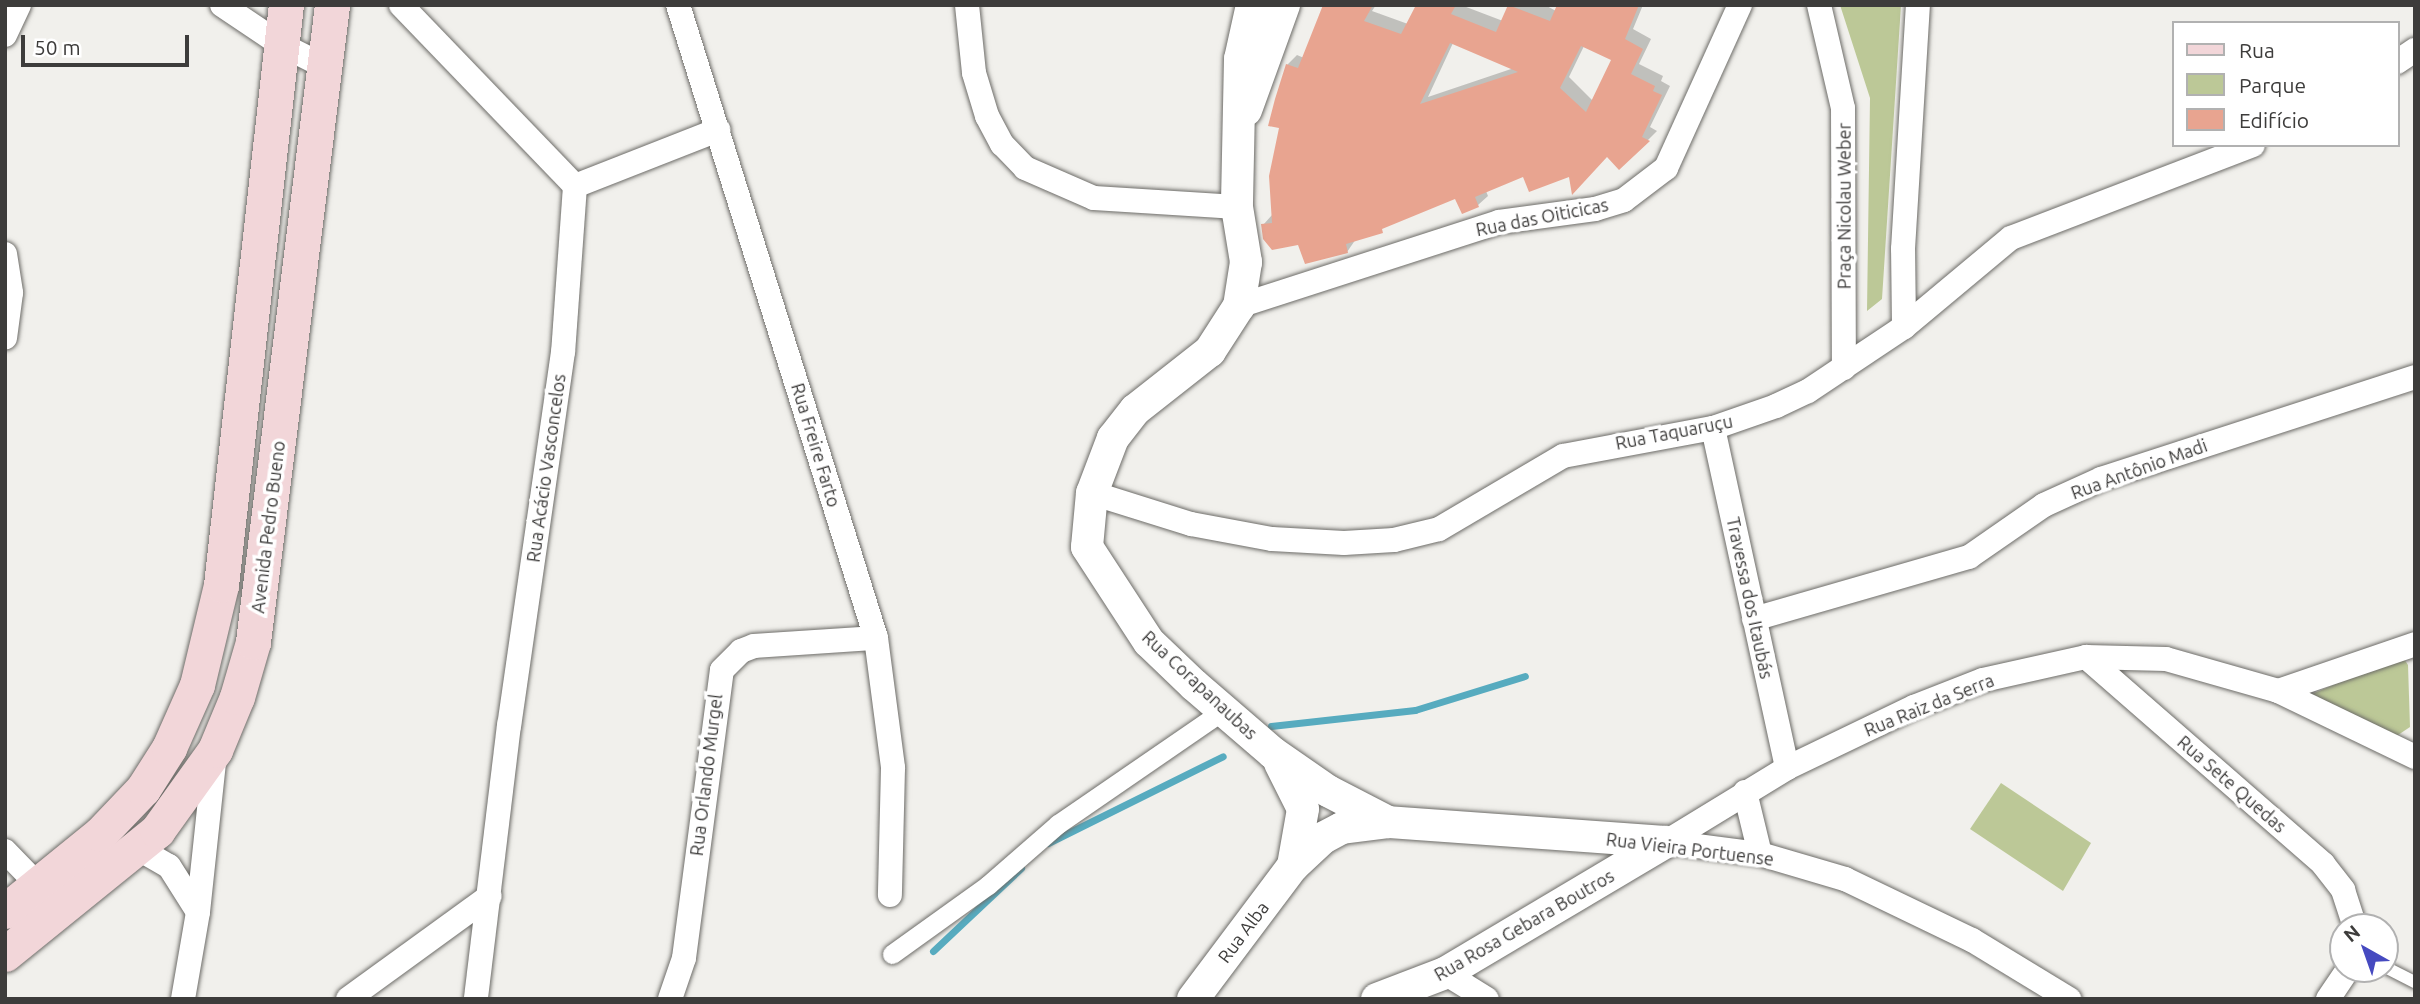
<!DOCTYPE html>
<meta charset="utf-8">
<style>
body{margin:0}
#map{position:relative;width:2420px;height:1004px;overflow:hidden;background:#f1f0ec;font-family:Ubuntu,sans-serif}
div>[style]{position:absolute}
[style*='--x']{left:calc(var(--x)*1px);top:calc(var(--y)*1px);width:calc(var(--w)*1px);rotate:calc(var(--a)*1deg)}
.green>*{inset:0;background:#bcc897}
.shadow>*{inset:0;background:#0003}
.stream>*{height:7px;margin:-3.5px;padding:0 3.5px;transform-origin:3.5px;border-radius:3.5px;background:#57abbf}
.building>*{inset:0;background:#e8a490}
.roads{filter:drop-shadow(0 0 2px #6d6c68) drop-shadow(0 0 2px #6d6c68)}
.service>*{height:12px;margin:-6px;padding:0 6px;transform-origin:6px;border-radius:6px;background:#fff}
.pedestrian>*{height:19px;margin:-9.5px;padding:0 9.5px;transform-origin:9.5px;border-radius:9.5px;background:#fff}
.minor>*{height:24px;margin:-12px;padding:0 12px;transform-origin:12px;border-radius:12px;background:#fff}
.tertiary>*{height:32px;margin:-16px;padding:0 16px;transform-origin:16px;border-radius:16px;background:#fff}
.secondary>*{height:35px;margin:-17.5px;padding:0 17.5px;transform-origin:17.5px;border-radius:17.5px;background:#f2d6d9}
span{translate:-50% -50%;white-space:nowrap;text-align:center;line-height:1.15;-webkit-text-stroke:7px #fff;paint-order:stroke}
.street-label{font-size:18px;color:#3d3c3b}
.frame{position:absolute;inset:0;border:7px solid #3d3c3b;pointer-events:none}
.legend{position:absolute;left:2172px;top:21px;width:228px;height:126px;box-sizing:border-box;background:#fff;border:2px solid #b1b1b1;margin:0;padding:9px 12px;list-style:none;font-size:21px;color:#3d3c3b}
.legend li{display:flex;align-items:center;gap:14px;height:35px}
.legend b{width:35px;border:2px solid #b1b1b1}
.north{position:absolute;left:2329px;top:913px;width:70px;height:70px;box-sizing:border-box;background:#fff;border:2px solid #b1b1b1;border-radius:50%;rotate:320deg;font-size:19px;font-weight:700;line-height:28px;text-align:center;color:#3d3c3b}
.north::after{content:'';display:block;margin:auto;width:24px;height:32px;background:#464ac0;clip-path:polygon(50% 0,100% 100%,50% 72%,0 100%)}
.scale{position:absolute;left:21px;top:35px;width:168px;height:32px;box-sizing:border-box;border:4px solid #3d3c3b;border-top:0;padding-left:9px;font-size:21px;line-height:24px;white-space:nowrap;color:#3d3c3b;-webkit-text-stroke:5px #fff;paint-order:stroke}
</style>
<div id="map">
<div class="green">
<i style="clip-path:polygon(1840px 5px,1901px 5px,1882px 299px,1867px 311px,1870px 98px)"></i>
<i style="clip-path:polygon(2402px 656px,2408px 665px,2410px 727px,2398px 735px,2391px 736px,2312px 694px)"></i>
<i style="clip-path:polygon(2001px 783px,2091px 843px,2063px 891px,1970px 829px)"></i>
</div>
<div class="shadow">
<i style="clip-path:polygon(evenodd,1325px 5px,1376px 5px,1372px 11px,1408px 24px,1418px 5px,1461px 5px,1503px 21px,1510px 5px,1545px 5px,1556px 11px,1559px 5px,1643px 5px,1633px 29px,1651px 39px,1639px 64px,1663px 76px,1661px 81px,1670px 86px,1650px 127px,1657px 131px,1620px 168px,1607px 155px,1570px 175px,1524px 174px,1486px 191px,1488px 196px,1478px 205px,1456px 197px,1356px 239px,1347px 252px,1299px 243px,1263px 225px,1273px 214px,1287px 65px,1297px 55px,1304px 58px,1325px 5px,1453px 43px,1514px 68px,1428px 97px,1453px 43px,1325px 5px,1584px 46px,1613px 60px,1593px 101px,1569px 77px,1584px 46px)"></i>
</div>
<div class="stream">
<i style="--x:1271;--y:726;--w:145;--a:-6.3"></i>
<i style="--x:1415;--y:710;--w:115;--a:-17.2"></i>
<i style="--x:1048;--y:843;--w:195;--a:-26.4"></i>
<i style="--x:933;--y:951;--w:121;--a:-43.3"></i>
</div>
<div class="building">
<i style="clip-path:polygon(evenodd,1323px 5px,1373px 5px,1364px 21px,1401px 34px,1416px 5px,1456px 5px,1451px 14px,1496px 32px,1508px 5px,1550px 21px,1557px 5px,1639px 5px,1625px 39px,1643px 49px,1631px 74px,1655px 86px,1653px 91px,1662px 95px,1642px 137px,1650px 141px,1619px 170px,1607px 157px,1572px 195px,1569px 177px,1529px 192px,1523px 177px,1475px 197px,1479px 207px,1462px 214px,1455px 199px,1382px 229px,1383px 233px,1346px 244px,1348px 253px,1305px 264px,1298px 245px,1272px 250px,1263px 239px,1261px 224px,1272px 223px,1269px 176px,1279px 128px,1268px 126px,1275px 99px,1286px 64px,1298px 68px,1323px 5px,1450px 43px,1518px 72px,1420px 104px,1450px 43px,1323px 5px,1581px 46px,1611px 60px,1586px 112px,1560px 88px,1581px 46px)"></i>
</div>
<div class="roads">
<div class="service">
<i style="--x:2385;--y:967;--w:34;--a:27"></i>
</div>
<div class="pedestrian">
<i style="--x:892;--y:954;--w:118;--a:-35.7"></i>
<i style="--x:988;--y:885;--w:93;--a:-41.1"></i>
<i style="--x:1058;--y:824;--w:201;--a:-34.5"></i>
</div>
<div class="minor">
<i style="--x:222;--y:5;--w:70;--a:33.9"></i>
<i style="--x:280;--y:44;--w:49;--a:26.6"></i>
<i style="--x:401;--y:5;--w:251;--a:46.1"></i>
<i style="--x:575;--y:186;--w:166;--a:94.1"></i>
<i style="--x:563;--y:352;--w:377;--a:98.2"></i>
<i style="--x:509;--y:725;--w:276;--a:96.9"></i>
<i style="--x:678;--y:5;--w:663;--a:72.63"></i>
<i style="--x:876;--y:638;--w:131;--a:82.5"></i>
<i style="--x:893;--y:768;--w:127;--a:91.4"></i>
<i style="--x:967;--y:5;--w:68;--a:84.1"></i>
<i style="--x:974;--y:73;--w:45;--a:73.2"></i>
<i style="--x:987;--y:116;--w:32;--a:62"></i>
<i style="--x:1002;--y:144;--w:33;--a:46"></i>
<i style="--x:1025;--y:168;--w:75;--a:23.5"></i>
<i style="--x:1094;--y:198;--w:143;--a:3.6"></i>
<i style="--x:1819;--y:5;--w:106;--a:76.9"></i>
<i style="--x:1843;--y:108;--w:260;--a:89.8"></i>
<i style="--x:5;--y:35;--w:33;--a:-65"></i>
<i style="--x:2397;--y:62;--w:22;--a:-34"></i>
<i style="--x:575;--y:186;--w:154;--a:-21.4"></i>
<i style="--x:5;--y:254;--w:39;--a:81"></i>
<i style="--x:11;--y:293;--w:45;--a:97.6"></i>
<i style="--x:1239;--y:306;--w:273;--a:-17.9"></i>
<i style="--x:1499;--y:222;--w:97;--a:-7.7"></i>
<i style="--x:1595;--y:209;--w:30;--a:-17"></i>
<i style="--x:1624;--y:200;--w:53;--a:-37.3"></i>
<i style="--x:1666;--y:168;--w:179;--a:-65.6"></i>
<i style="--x:1904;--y:327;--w:78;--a:-90.7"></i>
<i style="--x:1903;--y:249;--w:244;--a:-86.5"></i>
<i style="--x:1713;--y:428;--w:348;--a:77.7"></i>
<i style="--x:1092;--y:493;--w:104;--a:17.4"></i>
<i style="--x:1191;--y:524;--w:82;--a:10.5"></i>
<i style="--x:1272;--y:539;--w:72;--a:3.2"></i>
<i style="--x:1344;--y:543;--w:50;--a:-3.4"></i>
<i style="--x:1394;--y:540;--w:46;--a:-13.7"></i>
<i style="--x:1439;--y:529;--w:144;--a:-30.5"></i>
<i style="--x:1563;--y:456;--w:153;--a:-10.6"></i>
<i style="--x:1713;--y:428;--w:67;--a:-19.2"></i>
<i style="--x:1776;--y:406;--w:35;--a:-25"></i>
<i style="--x:1808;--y:391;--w:115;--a:-33.7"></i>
<i style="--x:1904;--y:327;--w:139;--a:-39.8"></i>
<i style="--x:2011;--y:238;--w:259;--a:-21"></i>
<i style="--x:1754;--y:619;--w:224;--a:-16.1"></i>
<i style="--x:1969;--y:557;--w:91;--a:-34.7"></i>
<i style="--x:2044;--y:505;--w:63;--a:-24.5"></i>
<i style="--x:2101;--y:479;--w:330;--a:-18"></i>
<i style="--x:2086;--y:657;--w:315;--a:41.1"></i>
<i style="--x:2323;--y:864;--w:33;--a:52"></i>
<i style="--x:2343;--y:890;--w:39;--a:72"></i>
<i style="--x:2278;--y:691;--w:145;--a:-18.9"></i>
<i style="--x:1745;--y:792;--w:64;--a:76.4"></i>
<i style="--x:1666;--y:842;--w:142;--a:-31.4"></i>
<i style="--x:1787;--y:768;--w:141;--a:-25.7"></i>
<i style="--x:1914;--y:707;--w:74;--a:-21.4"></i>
<i style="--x:1983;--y:680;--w:106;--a:-12.6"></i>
<i style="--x:2086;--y:657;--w:80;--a:1.4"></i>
<i style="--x:2166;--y:659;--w:116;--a:15.9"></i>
<i style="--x:2278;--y:691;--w:152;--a:25.7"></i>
<i style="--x:1666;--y:842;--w:95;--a:7.3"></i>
<i style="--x:1760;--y:854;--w:89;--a:16.4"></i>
<i style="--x:1845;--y:879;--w:141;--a:25.7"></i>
<i style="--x:1972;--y:940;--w:114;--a:31.3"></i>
<i style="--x:139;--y:849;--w:34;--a:30"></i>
<i style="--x:169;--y:866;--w:54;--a:57.8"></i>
<i style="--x:5;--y:851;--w:47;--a:45.9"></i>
<i style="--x:1445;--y:973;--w:49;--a:31.8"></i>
<i style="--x:183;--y:999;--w:88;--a:-80.2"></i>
<i style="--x:198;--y:912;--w:160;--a:-83.9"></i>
<i style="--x:348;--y:999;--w:175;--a:-36"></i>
<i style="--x:670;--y:999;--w:43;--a:-71.1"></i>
<i style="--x:684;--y:958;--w:290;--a:-82.5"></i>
<i style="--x:722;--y:670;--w:27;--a:-45"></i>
<i style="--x:741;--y:651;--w:14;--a:-21"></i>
<i style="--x:754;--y:646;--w:122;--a:-3.8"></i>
<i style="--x:2328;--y:999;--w:36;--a:-56"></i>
</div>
<div class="tertiary">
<i style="--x:1252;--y:5;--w:55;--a:102.5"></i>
<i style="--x:1240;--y:59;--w:148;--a:91.2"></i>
<i style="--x:1237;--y:207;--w:56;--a:80.7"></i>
<i style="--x:1246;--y:262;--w:45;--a:99"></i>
<i style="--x:1239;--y:306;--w:54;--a:122.8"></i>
<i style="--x:1210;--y:351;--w:95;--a:141.8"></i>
<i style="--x:1135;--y:410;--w:36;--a:128"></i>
<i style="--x:1113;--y:438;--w:59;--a:110.9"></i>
<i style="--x:1092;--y:493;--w:54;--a:95.3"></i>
<i style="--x:1087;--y:547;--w:113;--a:56.9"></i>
<i style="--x:1149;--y:642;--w:62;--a:43.7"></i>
<i style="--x:1194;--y:685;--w:104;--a:40.7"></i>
<i style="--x:1273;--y:753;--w:67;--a:34.6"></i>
<i style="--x:1328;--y:791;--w:68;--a:27.3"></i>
<i style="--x:1246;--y:110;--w:112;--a:-70.1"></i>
<i style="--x:1280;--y:763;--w:51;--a:63.4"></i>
<i style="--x:1303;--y:809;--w:58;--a:100"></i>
<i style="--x:1193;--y:999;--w:166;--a:-53.1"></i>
<i style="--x:1293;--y:866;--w:41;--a:-43"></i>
<i style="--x:1323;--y:838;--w:21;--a:-28"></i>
<i style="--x:1342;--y:828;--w:46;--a:-7.4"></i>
<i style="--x:1388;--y:822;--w:279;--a:4.1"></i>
<i style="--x:1377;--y:999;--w:73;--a:-20.9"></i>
<i style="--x:1445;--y:973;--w:257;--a:-30.7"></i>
</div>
<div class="secondary">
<i style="--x:5;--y:911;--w:122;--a:-39"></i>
<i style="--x:100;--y:834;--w:62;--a:-46.3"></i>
<i style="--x:143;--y:789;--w:49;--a:-57.6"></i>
<i style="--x:169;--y:748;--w:69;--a:-66"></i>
<i style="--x:197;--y:685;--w:103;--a:-76.5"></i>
<i style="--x:221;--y:585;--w:584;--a:-83.61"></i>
<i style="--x:5;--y:954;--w:196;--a:-39"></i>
<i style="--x:157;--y:831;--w:100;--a:-54.4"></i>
<i style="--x:215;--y:750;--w:57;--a:-67.5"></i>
<i style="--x:237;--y:697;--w:57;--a:-73.8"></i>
<i style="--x:253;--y:642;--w:642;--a:-82.93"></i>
</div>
</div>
<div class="street-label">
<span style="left:1844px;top:206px;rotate:-90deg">Praça Nicolau Weber</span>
<span style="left:1542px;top:217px;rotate:-11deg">Rua das Oiticicas</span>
<span style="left:1674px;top:432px;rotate:-11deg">Rua Taquaruçu</span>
<span style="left:816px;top:445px;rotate:73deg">Rua Freire Farto</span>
<span style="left:546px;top:468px;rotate:-82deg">Rua Acácio Vasconcelos</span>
<span style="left:2139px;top:469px;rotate:-20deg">Rua Antônio Madi</span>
<span style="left:268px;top:527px;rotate:-83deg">Avenida Pedro Bueno</span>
<span style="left:1750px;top:598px;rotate:78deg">Travessa dos Itaubás</span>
<span style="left:1200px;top:685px;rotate:43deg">Rua Corapanaubas</span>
<span style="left:1929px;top:705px;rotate:-22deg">Rua Raiz da Serra</span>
<span style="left:706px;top:775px;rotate:-83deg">Rua Orlando Murgel</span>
<span style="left:2232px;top:784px;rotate:41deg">Rua Sete Quedas</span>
<span style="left:1690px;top:849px;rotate:7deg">Rua Vieira Portuense</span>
<span style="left:1524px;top:925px;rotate:-30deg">Rua Rosa Gebara Boutros</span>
<span style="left:1243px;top:932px;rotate:-53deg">Rua Alba</span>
</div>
<div class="frame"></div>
<ul class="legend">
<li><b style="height:9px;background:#f2d6d9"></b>Rua</li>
<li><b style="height:19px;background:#bcc897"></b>Parque</li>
<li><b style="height:19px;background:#e8a490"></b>Edifício</li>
</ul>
<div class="north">N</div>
<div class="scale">50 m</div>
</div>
